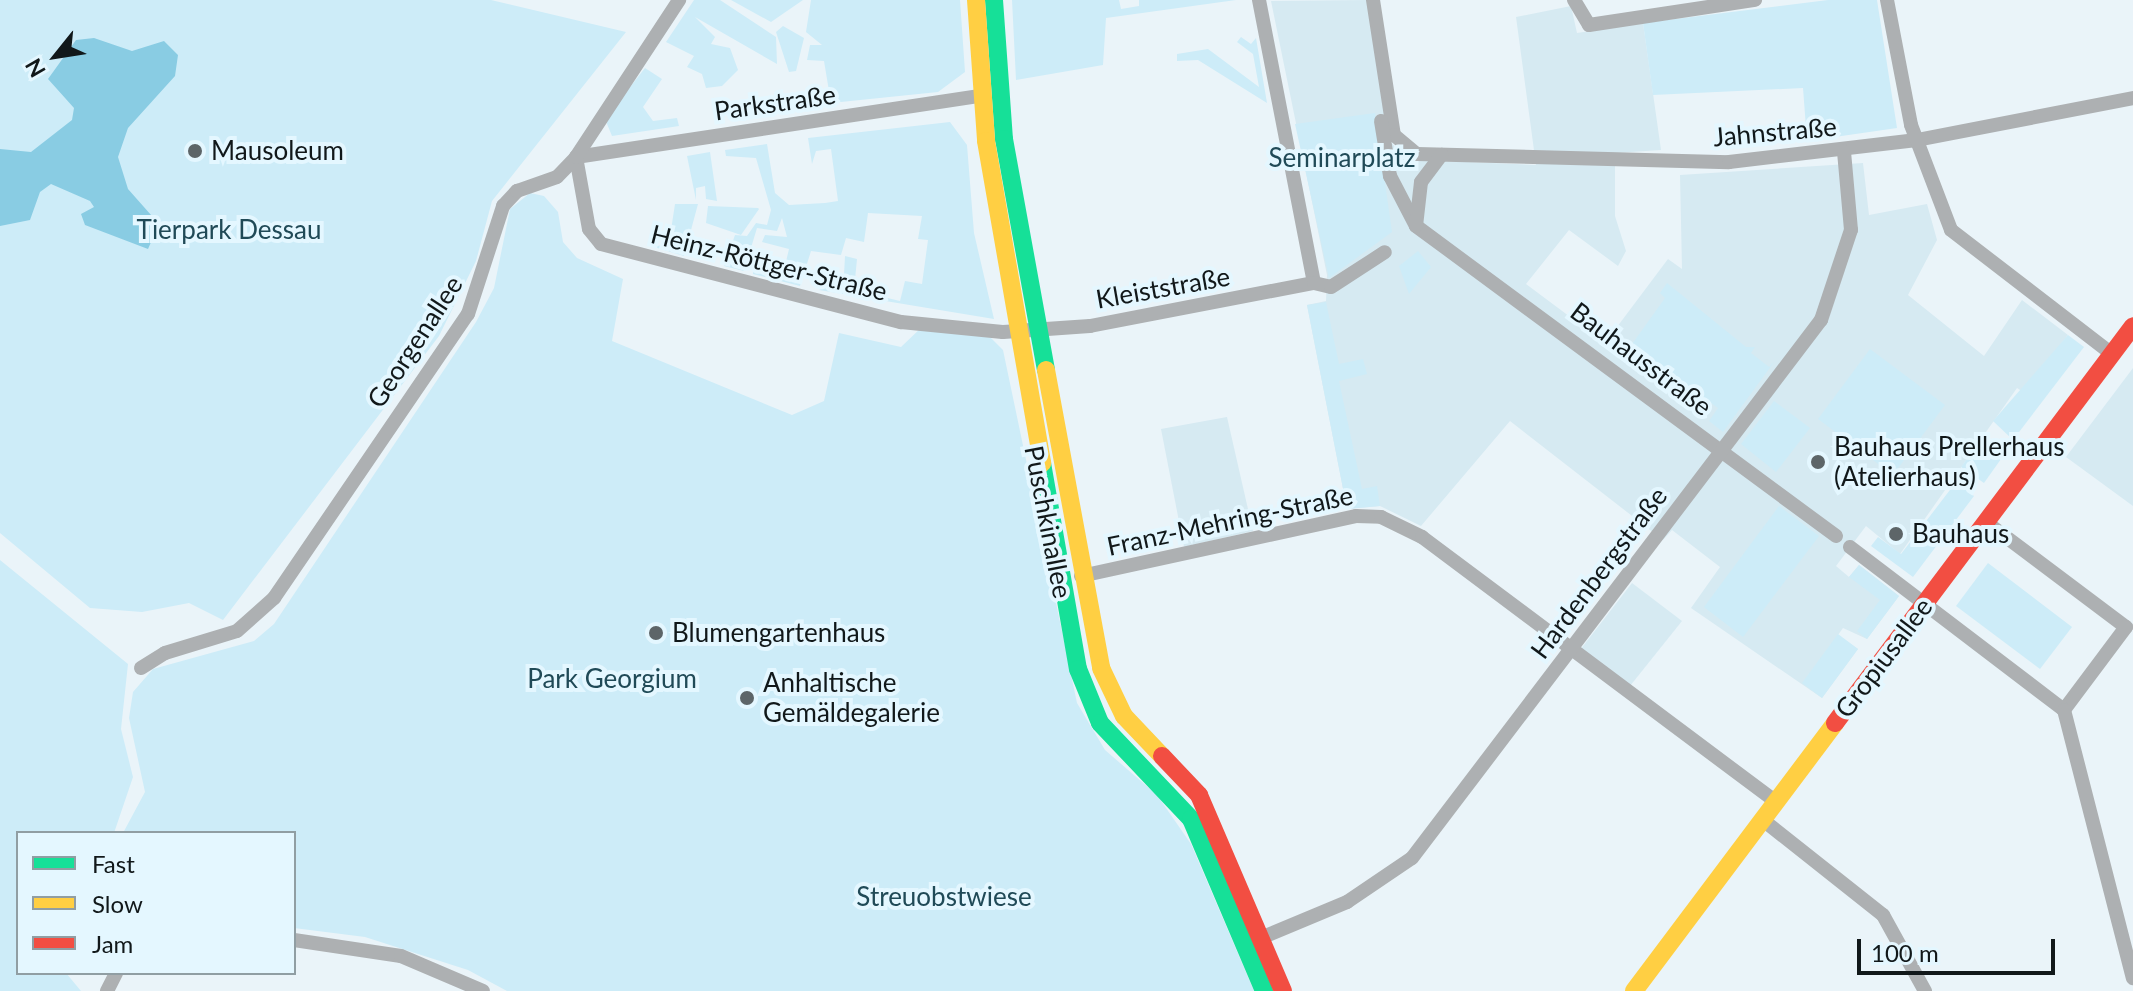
<!DOCTYPE html>
<meta charset="utf-8">
<style>
body{margin:0}
#map{position:relative;width:2133px;height:991px;overflow:hidden;background:#eaf4f9;font-family:Lato,sans-serif}
div>[style]{position:absolute}
[style*='--x']{left:calc(var(--x)*1px);top:calc(var(--y)*1px);width:calc(var(--w)*1px);rotate:calc(var(--a)*1deg)}
.built>*{inset:0;background:#d6eaf2}
.green>*{inset:0;background:#cdecf8}
.water>*{inset:0;background:#89cce3}
.street>*{height:14px;margin:-7px;padding:0 7px;transform-origin:7px;border-radius:7px;background:#adb0b2}
.fast>*{height:18px;margin:-9px;padding:0 9px;transform-origin:9px;border-radius:9px;background:#16e098}
.slow>*{height:18px;margin:-9px;padding:0 9px;transform-origin:9px;border-radius:9px;background:#ffcf43}
.jam>*{height:18px;margin:-9px;padding:0 9px;transform-origin:9px;border-radius:9px;background:#f24e42}
.dots>*{width:22px;height:22px;translate:-50% -50%;box-sizing:border-box;border:4px solid #e4f7ff;border-radius:50%}
span{translate:-50% -50%;white-space:nowrap;text-align:center;line-height:1.15;-webkit-text-stroke:8px #e4f7ff;paint-order:stroke}
.street-label{font-size:26px;color:#11181a}
.poi-label{font-size:26px;color:#11181a}
.left{translate:0 -50%;text-align:left}
.park-label{font-size:26px;color:#204a57}
.legend{position:absolute;left:16px;top:831px;width:280px;height:144px;box-sizing:border-box;background:#e4f7ff;border:2px solid #909ea3;margin:0;padding:10px 14px;list-style:none;font-size:24px;color:#11181a}
.legend li{display:flex;align-items:center;gap:16px;height:40px}
.legend b{width:40px;border:2px solid #909ea3}
.north{position:absolute;left:16px;top:16px;width:80px;height:80px;-webkit-text-stroke:6px #e4f7ff;paint-order:stroke;rotate:240deg;font-size:22px;font-weight:700;line-height:32px;text-align:center;color:#11181a}
.north::after{content:'';display:block;margin:auto;width:28px;height:36px;background:#11181a;clip-path:polygon(50% 0,100% 100%,50% 72%,0 100%)}
.scale{position:absolute;left:1857px;top:939px;width:198px;height:36px;box-sizing:border-box;border:4px solid #11181a;border-top:0;padding-left:10px;font-size:24px;line-height:28px;white-space:nowrap;color:#11181a;-webkit-text-stroke:6px #e4f7ff;paint-order:stroke}
</style>
<div id="map">
<div class="built">
<i style="clip-path:polygon(1368px 0,1390px 140px,1401px 156px,1420px 160px,1536px 165px,1516px 17px,1571px 6px,1577px 33px,1643px 23px,1661px 150px,1615px 153px,1615px 216px,1626px 251px,1618px 266px,1569px 230px,1526px 284px,1605px 343px,1668px 259px,1682px 269px,1680px 175px,1863px 163px,1869px 215px,1927px 204px,1937px 240px,1908px 295px,1984px 356px,2022px 300px,2068px 335px,2023px 392px,2017px 388px,1900px 554px,1866px 526px,1836px 566px,1849px 577px,1859px 565px,1899px 596px,1867px 639px,1843px 628px,1838px 635px,1858px 649px,1822px 698px,1691px 608px,1720px 567px,1672px 530px,1663px 540px,1510px 421px,1421px 526px,1380px 506px,1347px 509px,1307px 305px,1326px 301px,1327px 275px,1271px 1px)"></i>
<i style="clip-path:polygon(2133px 368px,2133px 506px,2066px 457px)"></i>
<i style="clip-path:polygon(1227px 417px,1253px 531px,1184px 547px,1161px 429px)"></i>
<i style="clip-path:polygon(1632px 583px,1682px 621px,1630px 686px,1580px 650px)"></i>
</div>
<div class="green">
<i style="clip-path:polygon(0 0,491px 0,626px 32px,492px 201px,476px 261px,439px 336px,223px 620px,189px 603px,142px 612px,90px 608px,0 533px)"></i>
<i style="clip-path:polygon(694px 0,720px 0,776px 37px,777px 64px,695px 17px,715px 37px,711px 44px,730px 48px,738px 70px,722px 86px,706px 88px,702px 74px,687px 67px,694px 56px,666px 42px)"></i>
<i style="clip-path:polygon(731px 0,803px 0,771px 22px)"></i>
<i style="clip-path:polygon(811px 0,960px 0,965px 72px,938px 92px,831px 103px,824px 61px,807px 60px,810px 45px,822px 45px,806px 32px)"></i>
<i style="clip-path:polygon(1012px 0,1119px 0,1121px 9px,1139px 6px,1139px 0,1236px 0,1106px 18px,1103px 65px,1016px 80px)"></i>
<i style="clip-path:polygon(1828px 0,1877px 0,1897px 128px,1807px 141px,1803px 88px,1653px 95px,1643px 23px)"></i>
<i style="clip-path:polygon(783px 26px,804px 38px,796px 71px,789px 72px,776px 32px)"></i>
<i style="clip-path:polygon(1241px 37px,1251px 44px,1256px 38px,1267px 103px,1198px 60px,1177px 61px,1177px 54px,1208px 49px,1259px 87px,1253px 54px,1237px 42px)"></i>
<i style="clip-path:polygon(645px 68px,662px 79px,643px 107px,653px 121px,677px 118px,679px 126px,612px 136px,605px 119px)"></i>
<i style="clip-path:polygon(1375px 113px,1392px 232px,1329px 278px,1295px 124px)"></i>
<i style="clip-path:polygon(950px 122px,967px 145px,974px 233px,994px 319px,819px 290px,844px 275px,845px 256px,857px 259px,854px 290px,900px 301px,905px 281px,922px 284px,928px 240px,918px 239px,922px 216px,868px 213px,864px 242px,846px 238px,841px 255px,811px 251px,800px 286px,753px 274px,753px 267px,783px 274px,789px 249px,762px 242px,765px 235px,787px 237px,782px 218px,777px 231px,757px 228px,744px 271px,724px 266px,735px 235px,747px 236px,756px 223px,767px 225px,771px 210px,756px 158px,726px 156px,725px 150px,767px 144px,775px 193px,789px 205px,825px 203px,838px 201px,831px 149px,816px 151px,812px 164px,808px 138px)"></i>
<i style="clip-path:polygon(710px 152px,717px 201px,706px 199px,705px 186px,696px 188px,696px 200px,687px 156px)"></i>
<i style="clip-path:polygon(530px 193px,544px 196px,558px 212px,563px 242px,577px 258px,623px 279px,612px 341px,792px 415px,824px 401px,839px 333px,901px 347px,923px 326px,988px 335px,1003px 350px,1077px 703px,1105px 750px,1157px 795px,1191px 844px,1254px 991px,507px 991px,468px 970px,365px 937px,294px 928px,294px 833px,123px 833px,145px 792px,129px 718px,133px 692px,153px 669px,254px 641px,274px 624px,476px 322px,494px 288px,510px 209px)"></i>
<i style="clip-path:polygon(675px 204px,698px 204px,684px 256px,654px 247px,669px 243px)"></i>
<i style="clip-path:polygon(708px 206px,758px 208px,759px 209px,741px 235px,706px 223px)"></i>
<i style="clip-path:polygon(1418px 251px,1431px 267px,1409px 294px,1399px 266px)"></i>
<i style="clip-path:polygon(1667px 283px,1746px 347px,1755px 347px,1751px 353px,1769px 367px,1774px 362px,1723px 432px,1709px 421px,1718px 408px,1700px 395px,1690px 407px,1622px 358px,1665px 298px,1660px 293px)"></i>
<i style="clip-path:polygon(1326px 302px,1339px 364px,1363px 359px,1367px 374px,1339px 381px,1362px 489px,1377px 486px,1380px 506px,1347px 509px,1307px 305px)"></i>
<i style="clip-path:polygon(2068px 335px,2084px 347px,2013px 440px,1993px 421px)"></i>
<i style="clip-path:polygon(1870px 349px,1945px 405px,1893px 475px,1818px 419px)"></i>
<i style="clip-path:polygon(1774px 401px,1810px 428px,1776px 472px,1741px 444px)"></i>
<i style="clip-path:polygon(1984px 435px,2006px 452px,1984px 483px,1961px 467px)"></i>
<i style="clip-path:polygon(1956px 482px,1974px 496px,1913px 577px,1871px 546px,1878px 537px,1901px 554px)"></i>
<i style="clip-path:polygon(1779px 506px,1819px 536px,1743px 637px,1704px 607px)"></i>
<i style="clip-path:polygon(0 560px,128px 664px,121px 729px,133px 777px,114px 833px,18px 833px,18px 973px,66px 973px,81px 991px,0 991px)"></i>
<i style="clip-path:polygon(1988px 563px,2072px 627px,2040px 669px,1956px 606px)"></i>
<i style="clip-path:polygon(1859px 565px,1899px 596px,1867px 639px,1857px 631px,1880px 600px,1849px 577px)"></i>
<i style="clip-path:polygon(1838px 634px,1858px 649px,1822px 698px,1802px 683px)"></i>
</div>
<div class="water">
<i style="clip-path:polygon(94px 38px,132px 51px,164px 41px,178px 55px,175px 76px,128px 128px,118px 157px,128px 189px,159px 224px,148px 249px,85px 225px,81px 214px,94px 207px,90px 201px,51px 184px,40px 192px,30px 220px,0 226px,0 149px,31px 152px,72px 120px,74px 108px,48px 79px,76px 40px)"></i>
</div>
<div class="street">
<i style="--x:1259;--y:0;--w:288;--a:79"></i>
<i style="--x:1373;--y:0;--w:137;--a:81.2"></i>
<i style="--x:1394;--y:135;--w:30;--a:40"></i>
<i style="--x:1417;--y:154;--w:312;--a:1.5"></i>
<i style="--x:1729;--y:162;--w:189;--a:-6.7"></i>
<i style="--x:1917;--y:140;--w:220;--a:-11"></i>
<i style="--x:1574;--y:0;--w:29;--a:59"></i>
<i style="--x:1589;--y:25;--w:168;--a:-8.6"></i>
<i style="--x:1887;--y:0;--w:127;--a:79.1"></i>
<i style="--x:1911;--y:125;--w:112;--a:69.1"></i>
<i style="--x:1951;--y:230;--w:203;--a:37.6"></i>
<i style="--x:1381;--y:121;--w:56;--a:80.7"></i>
<i style="--x:1390;--y:176;--w:56;--a:62.5"></i>
<i style="--x:576;--y:157;--w:73;--a:79.8"></i>
<i style="--x:589;--y:229;--w:19;--a:51"></i>
<i style="--x:601;--y:244;--w:310;--a:14.6"></i>
<i style="--x:901;--y:322;--w:102;--a:5.6"></i>
<i style="--x:1003;--y:332;--w:87;--a:-3.9"></i>
<i style="--x:1090;--y:326;--w:228;--a:-10.9"></i>
<i style="--x:576;--y:157;--w:410;--a:-8.6"></i>
<i style="--x:1416;--y:226;--w:522;--a:36.43"></i>
<i style="--x:1416;--y:226;--w:44;--a:-83.5"></i>
<i style="--x:1421;--y:182;--w:34;--a:-53"></i>
<i style="--x:1314;--y:283;--w:17;--a:13"></i>
<i style="--x:1331;--y:287;--w:64;--a:-32.9"></i>
<i style="--x:1986;--y:522;--w:175;--a:36.9"></i>
<i style="--x:2126;--y:627;--w:104;--a:126.8"></i>
<i style="--x:1850;--y:547;--w:269;--a:37.3"></i>
<i style="--x:1081;--y:576;--w:281;--a:-12.3"></i>
<i style="--x:1356;--y:516;--w:25;--a:2"></i>
<i style="--x:1381;--y:517;--w:46;--a:26"></i>
<i style="--x:1422;--y:537;--w:442;--a:36.8"></i>
<i style="--x:141;--y:668;--w:28;--a:-32"></i>
<i style="--x:165;--y:653;--w:75;--a:-17"></i>
<i style="--x:237;--y:631;--w:50;--a:-41.7"></i>
<i style="--x:274;--y:598;--w:344;--a:-55.7"></i>
<i style="--x:468;--y:314;--w:114;--a:-72"></i>
<i style="--x:503;--y:206;--w:21;--a:-47"></i>
<i style="--x:517;--y:191;--w:42;--a:-19.3"></i>
<i style="--x:557;--y:177;--w:28;--a:-46"></i>
<i style="--x:576;--y:157;--w:188;--a:-56.7"></i>
<i style="--x:2064;--y:710;--w:277;--a:75.6"></i>
<i style="--x:1763;--y:820;--w:153;--a:38.4"></i>
<i style="--x:1883;--y:915;--w:87;--a:61.1"></i>
<i style="--x:1263;--y:937;--w:91;--a:-22.6"></i>
<i style="--x:1347;--y:902;--w:78;--a:-34.1"></i>
<i style="--x:1412;--y:858;--w:676;--a:-52.76"></i>
<i style="--x:1821;--y:320;--w:95;--a:-71.6"></i>
<i style="--x:1851;--y:230;--w:79;--a:-95.1"></i>
<i style="--x:294;--y:940;--w:108;--a:8.5"></i>
<i style="--x:401;--y:956;--w:89;--a:23.1"></i>
<i style="--x:107;--y:991;--w:20;--a:-63"></i>
</div>
<div class="fast">
<i style="--x:994;--y:0;--w:139;--a:85.9"></i>
<i style="--x:1004;--y:139;--w:235;--a:79.7"></i>
<i style="--x:1042;--y:463;--w:209;--a:80.1"></i>
<i style="--x:1078;--y:669;--w:58;--a:67.8"></i>
<i style="--x:1100;--y:723;--w:132;--a:46.5"></i>
<i style="--x:1191;--y:819;--w:187;--a:67"></i>
</div>
<div class="slow">
<i style="--x:976;--y:0;--w:141;--a:85.9"></i>
<i style="--x:986;--y:141;--w:327;--a:80.1"></i>
<i style="--x:1046;--y:370;--w:303;--a:79.5"></i>
<i style="--x:1101;--y:668;--w:53;--a:64.4"></i>
<i style="--x:1124;--y:716;--w:55;--a:46.5"></i>
<i style="--x:1634;--y:991;--w:335;--a:-53.1"></i>
</div>
<div class="jam">
<i style="--x:1835;--y:723;--w:496;--a:-53.1"></i>
<i style="--x:1162;--y:756;--w:54;--a:46.5"></i>
<i style="--x:1199;--y:795;--w:213;--a:66.8"></i>
</div>
<div class="dots">
<i style="left:195px;top:151px;background:#5d6568"></i>
<i style="left:1818px;top:462px;background:#5d6568"></i>
<i style="left:1896px;top:534px;background:#5d6568"></i>
<i style="left:656px;top:633px;background:#5d6568"></i>
<i style="left:747px;top:698px;background:#5d6568"></i>
</div>
<div class="street-label">
<span style="left:775px;top:103px;rotate:-8deg">Parkstraße</span>
<span style="left:1775px;top:132px;rotate:-5deg">Jahnstraße</span>
<span style="left:769px;top:263px;rotate:14deg">Heinz-Röttger-Straße</span>
<span style="left:1163px;top:288px;rotate:-10deg">Kleiststraße</span>
<span style="left:415px;top:342px;rotate:-57deg">Georgenallee</span>
<span style="left:1641px;top:359px;rotate:37deg">Bauhausstraße</span>
<span style="left:1230px;top:521px;rotate:-12deg">Franz-Mehring-Straße</span>
<span style="left:1048px;top:522px;rotate:79deg">Puschkinallee</span>
<span style="left:1599px;top:573px;rotate:-53deg">Hardenbergstraße</span>
<span style="left:1884px;top:658px;rotate:-53deg">Gropiusallee</span>
</div>
<div class="poi-label">
<span class="left" style="left:211px;top:151px">Mausoleum</span>
<span class="left" style="left:1834px;top:462px">Bauhaus Prellerhaus<br>(Atelierhaus)</span>
<span class="left" style="left:1912px;top:534px">Bauhaus</span>
<span class="left" style="left:672px;top:633px">Blumengartenhaus</span>
<span class="left" style="left:763px;top:698px">Anhaltische<br>Gemäldegalerie</span>
</div>
<div class="park-label">
<span style="left:1342px;top:158px">Seminarplatz</span>
<span style="left:229px;top:230px">Tierpark Dessau</span>
<span style="left:612px;top:679px">Park Georgium</span>
<span style="left:944px;top:897px">Streuobstwiese</span>
</div>
<ul class="legend">
<li><b style="height:10px;background:#16e098"></b>Fast</li>
<li><b style="height:10px;background:#ffcf43"></b>Slow</li>
<li><b style="height:10px;background:#f24e42"></b>Jam</li>
</ul>
<div class="north">N</div>
<div class="scale">100 m</div>
</div>
